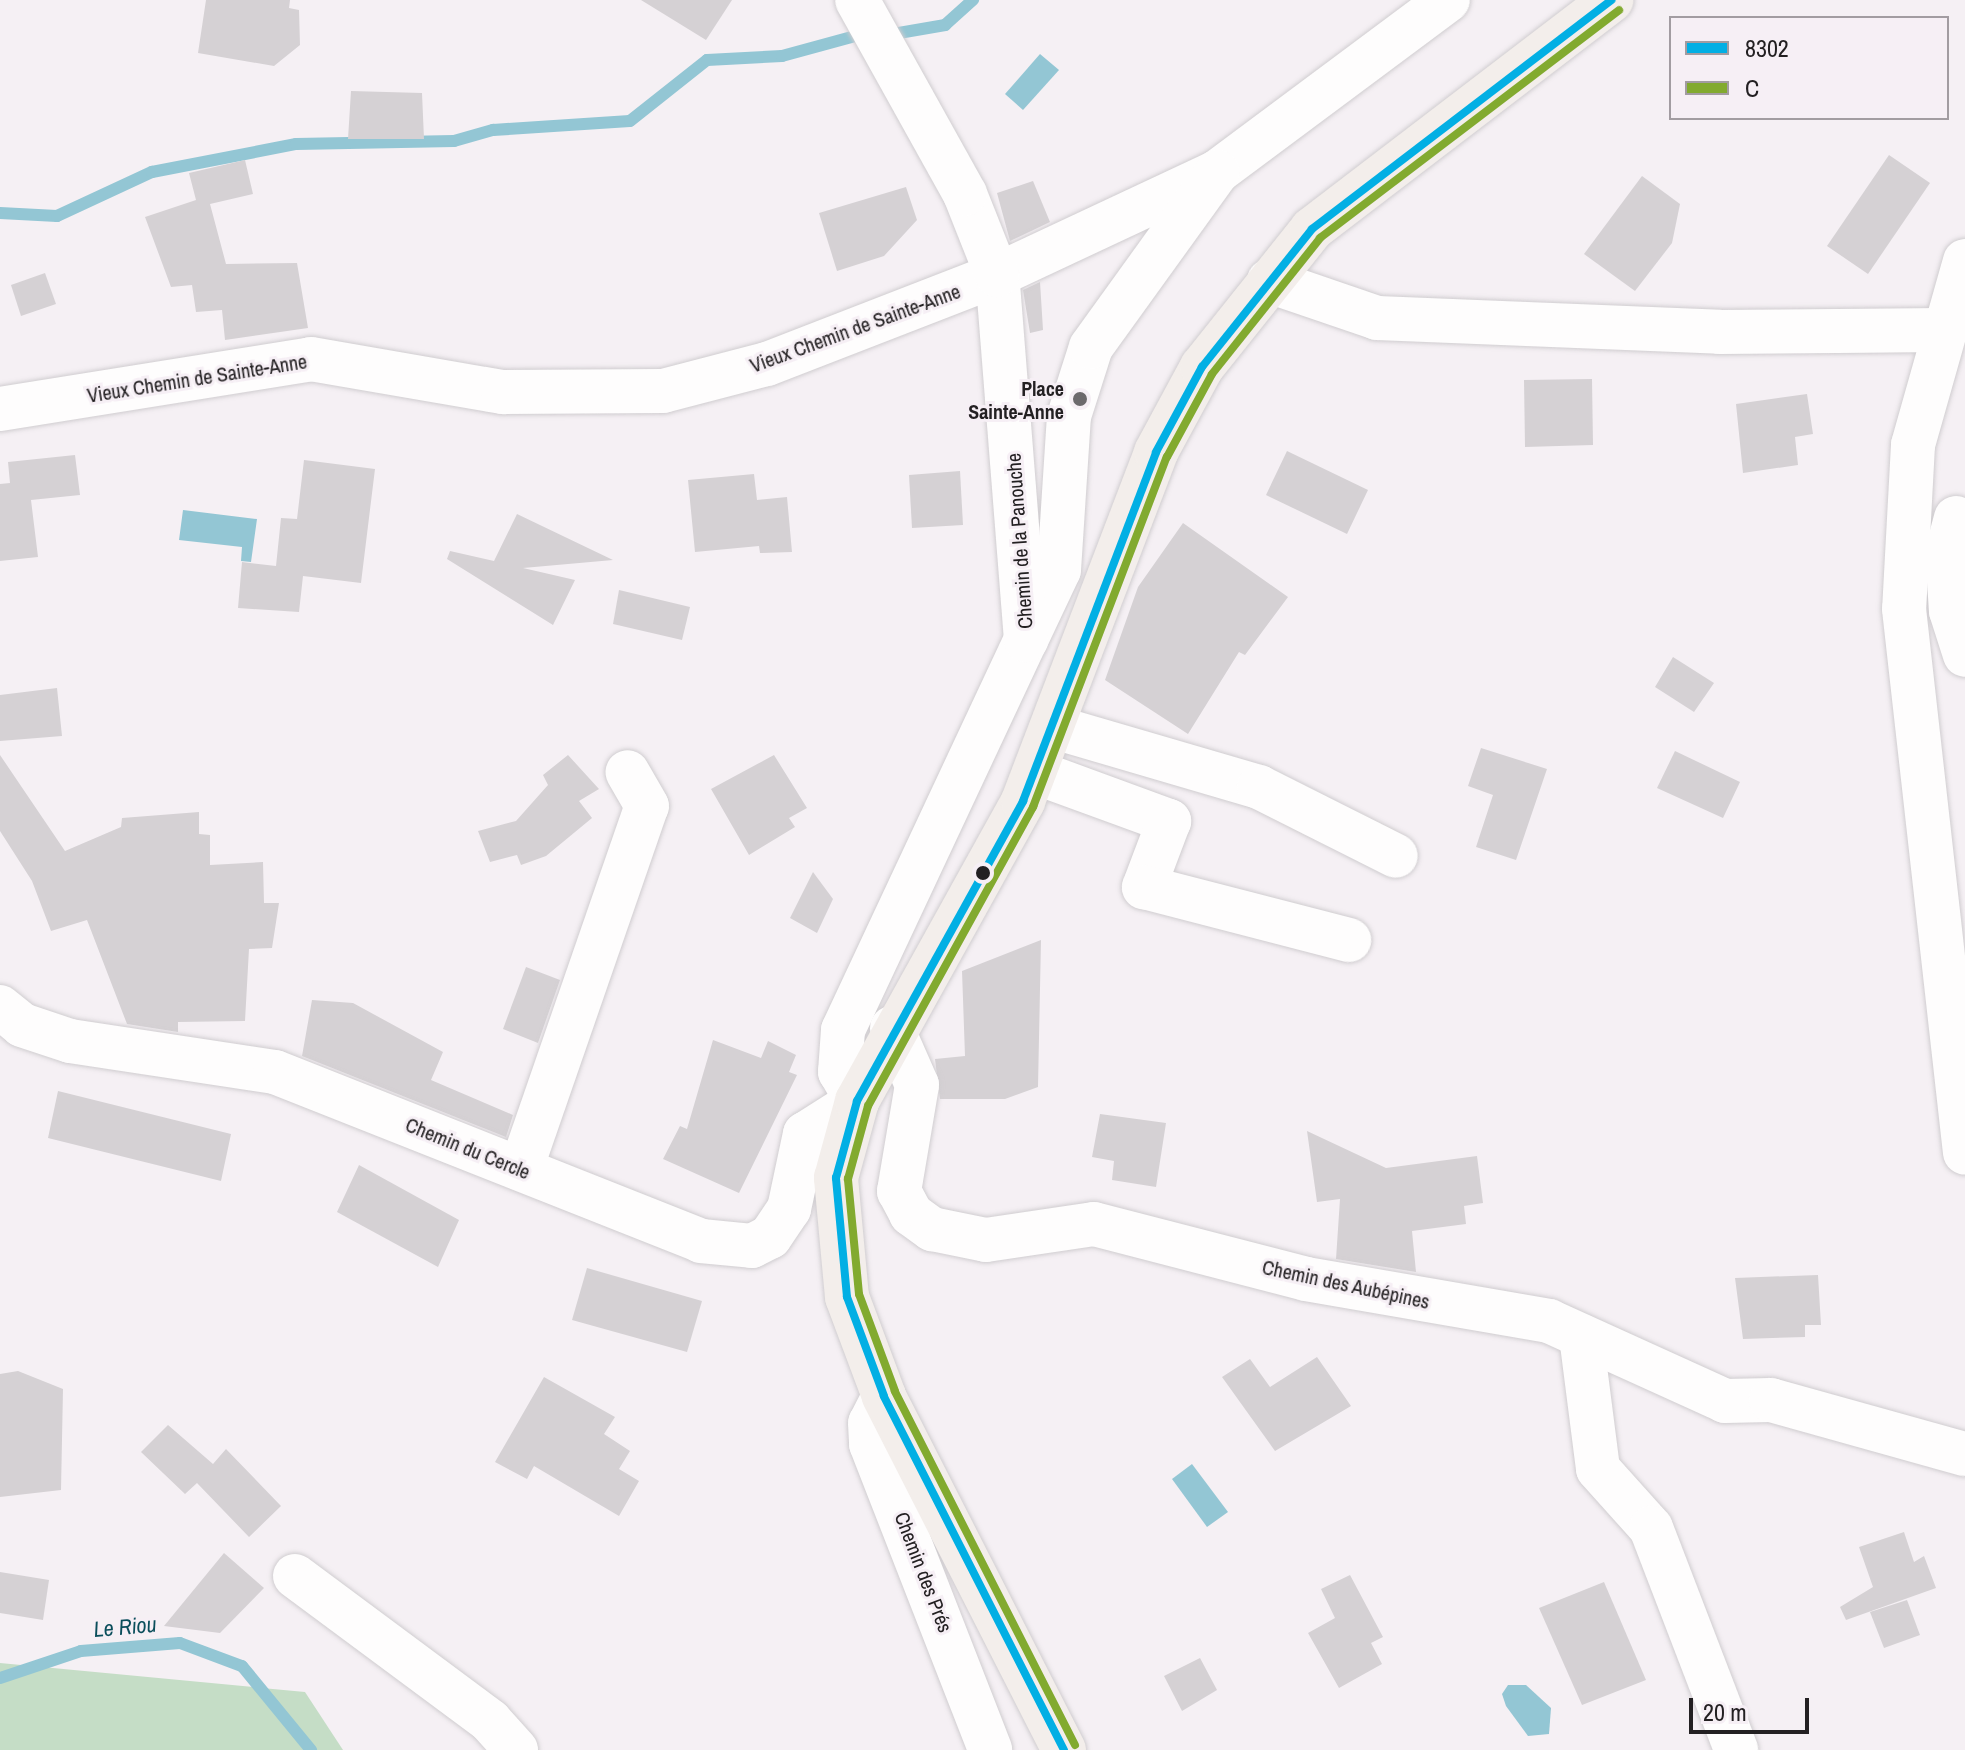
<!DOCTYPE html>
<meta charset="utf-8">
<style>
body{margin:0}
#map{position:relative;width:1965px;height:1750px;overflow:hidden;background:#f5f0f4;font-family:"Archivo Narrow",sans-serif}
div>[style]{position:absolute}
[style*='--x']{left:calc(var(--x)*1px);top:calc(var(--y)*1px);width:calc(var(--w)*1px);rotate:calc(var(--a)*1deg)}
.forest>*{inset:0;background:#c5ddc6}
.water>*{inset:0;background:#93c6d4}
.stream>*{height:12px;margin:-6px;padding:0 6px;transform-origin:6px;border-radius:6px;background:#93c6d4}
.building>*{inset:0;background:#d5d1d4}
.roads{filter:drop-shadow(0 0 2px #d0cdd0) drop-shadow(0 0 2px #d0cdd0)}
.minor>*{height:44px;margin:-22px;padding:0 22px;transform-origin:22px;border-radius:22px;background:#fefdfd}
.major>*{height:44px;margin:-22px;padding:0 22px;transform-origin:22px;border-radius:22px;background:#f3eeeb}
.bus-1>*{height:8px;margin:-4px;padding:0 4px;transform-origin:4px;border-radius:4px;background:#02afe4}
.bus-2>*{height:8px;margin:-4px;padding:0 4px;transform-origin:4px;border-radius:4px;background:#82aa2f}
.dots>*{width:22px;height:22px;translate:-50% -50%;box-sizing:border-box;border:4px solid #f6eff5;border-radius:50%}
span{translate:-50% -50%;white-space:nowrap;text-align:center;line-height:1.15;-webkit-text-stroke:6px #f6eff5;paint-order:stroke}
.street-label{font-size:20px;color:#232022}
.poi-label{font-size:20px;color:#232022;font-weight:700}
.right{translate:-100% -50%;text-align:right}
.water-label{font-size:22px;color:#0a4e5b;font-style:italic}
.legend{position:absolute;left:1669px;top:16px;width:280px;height:104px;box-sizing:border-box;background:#f6eff5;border:2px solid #a29ca1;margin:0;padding:10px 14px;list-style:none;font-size:24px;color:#232022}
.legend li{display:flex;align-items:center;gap:16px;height:40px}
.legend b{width:40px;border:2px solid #a29ca1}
.scale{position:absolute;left:1689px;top:1698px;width:120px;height:36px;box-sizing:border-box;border:4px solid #232022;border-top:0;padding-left:10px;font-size:24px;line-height:28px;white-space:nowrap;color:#232022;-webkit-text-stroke:6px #f6eff5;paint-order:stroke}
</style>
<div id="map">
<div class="forest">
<i style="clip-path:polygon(0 1663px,305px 1692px,343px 1750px,0 1750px)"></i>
</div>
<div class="water">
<i style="clip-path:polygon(1040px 54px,1059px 70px,1023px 110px,1005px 94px)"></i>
<i style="clip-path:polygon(183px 510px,257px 519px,251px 562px,241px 561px,242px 547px,179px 540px)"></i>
<i style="clip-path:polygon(1192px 1464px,1228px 1512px,1207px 1527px,1172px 1479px)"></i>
<i style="clip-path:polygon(1508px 1685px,1526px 1685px,1551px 1708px,1549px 1734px,1528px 1736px,1506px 1706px,1502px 1694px)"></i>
</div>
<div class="stream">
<i style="--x:893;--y:34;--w:53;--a:-9.8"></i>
<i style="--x:945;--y:25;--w:38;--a:-42"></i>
<i style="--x:0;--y:213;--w:57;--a:3"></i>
<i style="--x:57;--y:216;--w:105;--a:-24.9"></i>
<i style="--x:152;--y:172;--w:147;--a:-11"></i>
<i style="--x:296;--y:144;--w:158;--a:-1.1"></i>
<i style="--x:454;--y:141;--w:41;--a:-15.8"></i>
<i style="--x:493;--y:130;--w:137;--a:-3.8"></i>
<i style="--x:630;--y:121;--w:98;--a:-38.4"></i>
<i style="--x:707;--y:60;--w:75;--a:-3.1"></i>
<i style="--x:782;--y:56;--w:76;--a:-15.3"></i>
<i style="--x:0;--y:1678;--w:85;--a:-18.4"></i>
<i style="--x:81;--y:1651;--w:99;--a:-4.6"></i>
<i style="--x:180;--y:1643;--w:66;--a:20.4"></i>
<i style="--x:242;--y:1666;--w:109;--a:50.6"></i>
</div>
<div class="building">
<i style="clip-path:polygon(206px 0,290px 0,289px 8px,299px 10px,300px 45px,274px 66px,198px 53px)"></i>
<i style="clip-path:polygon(641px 0,732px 0,706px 40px)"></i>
<i style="clip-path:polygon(351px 91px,422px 93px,424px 139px,348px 139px)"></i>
<i style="clip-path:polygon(1889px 155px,1930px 183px,1868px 274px,1827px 246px)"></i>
<i style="clip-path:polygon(245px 160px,253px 194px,210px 204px,226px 264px,297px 263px,308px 328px,225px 340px,222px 310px,196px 312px,192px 285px,171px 287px,145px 217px,196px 200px,189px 173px)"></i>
<i style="clip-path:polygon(1642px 176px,1680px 204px,1672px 243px,1635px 291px,1584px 254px)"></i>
<i style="clip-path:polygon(1033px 181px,1050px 222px,1010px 241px,997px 193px)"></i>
<i style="clip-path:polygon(906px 187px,917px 220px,884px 256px,837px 271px,819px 213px)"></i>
<i style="clip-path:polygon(45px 273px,56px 304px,21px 316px,11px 285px)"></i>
<i style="clip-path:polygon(1040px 282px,1043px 330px,1030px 333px,1023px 290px)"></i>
<i style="clip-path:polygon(1592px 379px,1593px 445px,1525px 447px,1524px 380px)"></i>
<i style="clip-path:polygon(1807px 394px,1813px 434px,1795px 437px,1798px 465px,1743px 473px,1736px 404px)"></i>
<i style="clip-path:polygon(1287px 451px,1368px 490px,1347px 534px,1266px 495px)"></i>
<i style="clip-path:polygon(75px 455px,80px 495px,31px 500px,38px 557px,0 561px,0 484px,10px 483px,8px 462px)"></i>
<i style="clip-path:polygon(304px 460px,375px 469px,361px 583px,303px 576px,299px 612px,238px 608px,242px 562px,276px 566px,281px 518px,297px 519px)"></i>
<i style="clip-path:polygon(960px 471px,963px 525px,912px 528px,909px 475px)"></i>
<i style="clip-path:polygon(754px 474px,757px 500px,787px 497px,792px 552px,760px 553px,759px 546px,695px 552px,688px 480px)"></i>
<i style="clip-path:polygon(517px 514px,613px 560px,523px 568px,575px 580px,553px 625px,447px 559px,450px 551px,494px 561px)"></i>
<i style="clip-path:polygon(1183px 523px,1288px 597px,1245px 655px,1239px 652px,1188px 734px,1105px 680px,1138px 587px)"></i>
<i style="clip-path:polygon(619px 590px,690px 607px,682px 640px,613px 624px)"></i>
<i style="clip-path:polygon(1673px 657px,1714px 683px,1694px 712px,1655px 687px)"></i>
<i style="clip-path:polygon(57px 688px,62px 736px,0 741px,0 695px)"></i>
<i style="clip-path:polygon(1481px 748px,1547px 769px,1516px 860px,1476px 847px,1493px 795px,1468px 786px)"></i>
<i style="clip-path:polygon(1675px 751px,1740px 782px,1723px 818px,1657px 788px)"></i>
<i style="clip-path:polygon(0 755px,65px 851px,121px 827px,122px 818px,199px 812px,199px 834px,210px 835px,210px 865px,263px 862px,264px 903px,279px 903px,272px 948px,249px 949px,245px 1021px,178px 1022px,178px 1032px,127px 1024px,87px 920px,51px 931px,32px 881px,0 831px)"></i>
<i style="clip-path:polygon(568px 755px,599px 789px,579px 801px,592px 818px,546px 856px,521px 865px,517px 855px,490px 862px,478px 831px,516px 821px,548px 785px,543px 775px)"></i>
<i style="clip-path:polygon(774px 755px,807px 808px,789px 818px,795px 827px,749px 855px,711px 789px)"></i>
<i style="clip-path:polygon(813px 872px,833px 899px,817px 933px,790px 918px)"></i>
<i style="clip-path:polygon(1041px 940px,1038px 1087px,1005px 1099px,940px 1099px,935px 1059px,965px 1056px,962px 971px)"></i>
<i style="clip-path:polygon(526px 967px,560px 980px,538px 1043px,503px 1029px)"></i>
<i style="clip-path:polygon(312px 1000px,353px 1003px,443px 1052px,431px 1080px,513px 1115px,506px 1137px,302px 1056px)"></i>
<i style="clip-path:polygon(713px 1040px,761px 1058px,768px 1041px,796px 1055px,789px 1072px,797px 1075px,739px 1193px,663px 1159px,680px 1126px,687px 1129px)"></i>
<i style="clip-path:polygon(58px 1091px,231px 1134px,221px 1181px,48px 1138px)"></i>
<i style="clip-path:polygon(1100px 1114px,1166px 1123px,1156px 1187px,1112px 1180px,1114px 1161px,1092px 1157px)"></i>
<i style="clip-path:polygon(1307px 1131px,1386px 1168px,1477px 1156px,1483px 1203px,1464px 1206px,1466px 1224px,1412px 1231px,1416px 1272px,1336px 1259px,1340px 1199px,1317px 1202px)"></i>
<i style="clip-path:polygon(359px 1165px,459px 1220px,438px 1267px,337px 1212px)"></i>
<i style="clip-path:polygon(587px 1268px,702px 1301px,687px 1352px,572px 1320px)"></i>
<i style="clip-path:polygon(1818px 1275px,1821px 1325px,1805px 1325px,1805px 1337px,1743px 1339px,1735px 1278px)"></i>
<i style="clip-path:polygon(1317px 1357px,1351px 1406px,1275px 1451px,1222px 1377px,1250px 1359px,1270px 1387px)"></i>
<i style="clip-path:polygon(18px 1371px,63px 1389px,61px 1490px,0 1497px,0 1374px)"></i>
<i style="clip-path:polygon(544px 1377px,615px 1417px,604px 1434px,630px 1451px,619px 1469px,639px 1481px,619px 1516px,534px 1466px,527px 1479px,495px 1462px)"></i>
<i style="clip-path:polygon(168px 1425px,213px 1464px,226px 1449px,281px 1506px,249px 1537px,197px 1483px,185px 1494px,141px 1452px)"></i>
<i style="clip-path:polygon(1904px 1532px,1914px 1562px,1924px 1556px,1936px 1588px,1846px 1620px,1840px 1607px,1873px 1587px,1859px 1547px)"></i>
<i style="clip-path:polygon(224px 1553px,264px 1588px,220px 1633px,164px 1626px)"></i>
<i style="clip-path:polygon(0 1572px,49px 1580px,43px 1620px,0 1613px)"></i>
<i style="clip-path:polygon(1350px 1575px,1383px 1637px,1371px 1643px,1382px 1664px,1339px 1688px,1308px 1633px,1335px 1618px,1321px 1589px)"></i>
<i style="clip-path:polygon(1604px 1582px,1646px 1680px,1582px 1705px,1539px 1608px)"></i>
<i style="clip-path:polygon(1907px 1600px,1920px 1635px,1884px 1648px,1870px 1612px)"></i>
<i style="clip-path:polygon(1200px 1658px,1217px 1690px,1182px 1711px,1164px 1676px)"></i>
</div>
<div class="roads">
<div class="minor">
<i style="--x:1965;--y:261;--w:191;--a:105.8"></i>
<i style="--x:1913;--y:445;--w:164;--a:93.1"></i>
<i style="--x:1904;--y:609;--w:547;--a:83.6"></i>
<i style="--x:1269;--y:281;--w:114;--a:18.9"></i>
<i style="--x:1377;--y:318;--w:343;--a:2.3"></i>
<i style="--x:1720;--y:332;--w:221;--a:-0.5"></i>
<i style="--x:0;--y:409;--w:315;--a:-9.1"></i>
<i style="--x:311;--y:359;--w:195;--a:9.8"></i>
<i style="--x:503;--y:392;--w:160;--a:-0.4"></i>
<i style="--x:663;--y:391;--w:107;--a:-14.6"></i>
<i style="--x:767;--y:364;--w:247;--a:-21.2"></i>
<i style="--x:997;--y:275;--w:243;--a:-25.1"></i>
<i style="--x:1217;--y:172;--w:288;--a:-36.7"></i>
<i style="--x:1956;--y:518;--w:34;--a:105"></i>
<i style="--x:1947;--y:551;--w:60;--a:86.2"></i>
<i style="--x:1951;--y:611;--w:46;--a:72.3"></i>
<i style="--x:1026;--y:640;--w:77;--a:-64.8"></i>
<i style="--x:1059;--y:570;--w:154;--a:-86.3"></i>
<i style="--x:1069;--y:416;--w:72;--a:-72.3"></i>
<i style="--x:1091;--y:347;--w:216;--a:-54.2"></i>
<i style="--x:1054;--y:727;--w:214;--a:16.3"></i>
<i style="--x:1259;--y:787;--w:153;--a:26.7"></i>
<i style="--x:1035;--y:772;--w:143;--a:20.1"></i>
<i style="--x:1169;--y:821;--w:71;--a:110.7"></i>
<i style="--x:1144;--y:887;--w:212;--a:14.5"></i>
<i style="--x:0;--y:1007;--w:28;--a:39"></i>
<i style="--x:22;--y:1025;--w:51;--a:18.4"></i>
<i style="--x:70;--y:1041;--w:207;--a:8.6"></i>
<i style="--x:275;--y:1072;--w:458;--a:21.6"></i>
<i style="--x:701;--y:1241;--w:51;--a:5.6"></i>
<i style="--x:752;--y:1246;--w:20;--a:-27"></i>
<i style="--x:770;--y:1237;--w:34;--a:-56"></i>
<i style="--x:789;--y:1209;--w:77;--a:-78"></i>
<i style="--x:805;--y:1134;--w:62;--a:-32.4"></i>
<i style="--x:857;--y:1101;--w:34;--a:-120"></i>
<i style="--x:840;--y:1072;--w:42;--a:-85.9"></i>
<i style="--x:843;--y:1030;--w:431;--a:-64.9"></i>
<i style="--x:1026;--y:640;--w:366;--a:-94.5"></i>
<i style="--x:997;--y:275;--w:87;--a:-111.6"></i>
<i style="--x:965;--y:194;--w:222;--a:-119.1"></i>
<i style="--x:892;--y:1028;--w:62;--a:66.3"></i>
<i style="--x:917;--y:1085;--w:108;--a:99.6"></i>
<i style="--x:899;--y:1191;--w:26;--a:62"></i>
<i style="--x:911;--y:1214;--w:26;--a:36"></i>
<i style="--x:932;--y:1229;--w:55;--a:11.5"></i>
<i style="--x:986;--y:1240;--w:109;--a:-8.4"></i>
<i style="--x:1094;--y:1224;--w:219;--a:14.5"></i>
<i style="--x:1306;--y:1279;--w:247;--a:9.8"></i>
<i style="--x:1549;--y:1321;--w:193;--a:24.4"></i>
<i style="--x:1725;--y:1401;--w:46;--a:-1.2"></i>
<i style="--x:1771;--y:1400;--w:201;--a:15.6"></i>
<i style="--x:521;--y:1169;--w:384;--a:-70.9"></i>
<i style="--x:647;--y:806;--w:39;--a:-120"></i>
<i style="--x:1581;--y:1336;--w:134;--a:82.7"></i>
<i style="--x:1598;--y:1469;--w:79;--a:48.1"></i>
<i style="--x:1651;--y:1528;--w:238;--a:69"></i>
<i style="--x:884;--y:1396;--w:30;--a:117"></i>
<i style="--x:870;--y:1423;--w:21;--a:87"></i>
<i style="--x:871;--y:1444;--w:328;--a:68.7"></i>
<i style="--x:295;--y:1576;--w:243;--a:36.6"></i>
<i style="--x:490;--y:1721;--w:39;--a:48"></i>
</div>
<div class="major">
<i style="--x:1064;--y:1750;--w:397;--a:-117"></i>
<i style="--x:884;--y:1396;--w:106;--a:-110.5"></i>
<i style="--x:847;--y:1297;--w:120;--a:-95.3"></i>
<i style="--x:836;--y:1178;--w:80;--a:-74.7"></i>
<i style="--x:857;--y:1101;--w:343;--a:-61"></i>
<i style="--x:1023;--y:801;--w:373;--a:-69.1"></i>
<i style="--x:1156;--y:452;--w:97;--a:-61.6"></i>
<i style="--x:1202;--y:367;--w:176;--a:-51.4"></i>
<i style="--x:1312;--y:229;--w:377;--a:-37.4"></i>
</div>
</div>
<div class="bus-1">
<i style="--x:1064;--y:1750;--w:397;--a:-117"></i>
<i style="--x:884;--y:1396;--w:106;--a:-110.5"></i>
<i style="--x:847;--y:1297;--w:120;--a:-95.3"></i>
<i style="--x:836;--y:1178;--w:80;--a:-74.7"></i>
<i style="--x:857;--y:1101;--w:343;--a:-61"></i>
<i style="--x:1023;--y:801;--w:373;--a:-69.1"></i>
<i style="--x:1156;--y:452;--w:97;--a:-61.6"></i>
<i style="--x:1202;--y:367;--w:176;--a:-51.4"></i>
<i style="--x:1312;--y:229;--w:377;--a:-37.4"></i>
</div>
<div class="bus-2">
<i style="--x:1075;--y:1745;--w:397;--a:-117"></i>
<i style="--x:895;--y:1391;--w:103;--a:-110.4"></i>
<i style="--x:859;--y:1294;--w:116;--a:-95.5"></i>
<i style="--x:848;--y:1179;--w:76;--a:-74.7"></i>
<i style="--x:868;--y:1106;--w:342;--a:-61.1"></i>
<i style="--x:1033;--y:807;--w:375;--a:-69.1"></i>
<i style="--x:1167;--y:457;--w:94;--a:-61.5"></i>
<i style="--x:1212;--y:374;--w:174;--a:-51.5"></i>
<i style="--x:1320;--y:238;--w:376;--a:-37.3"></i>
</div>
<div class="dots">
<i style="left:1080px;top:399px;background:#6c696c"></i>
<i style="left:983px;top:873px;background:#232022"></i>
</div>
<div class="street-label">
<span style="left:855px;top:328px;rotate:-20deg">Vieux Chemin de Sainte-Anne</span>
<span style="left:197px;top:378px;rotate:-9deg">Vieux Chemin de Sainte-Anne</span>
<span style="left:1019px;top:541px;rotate:-94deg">Chemin de la Panouche</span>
<span style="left:468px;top:1148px;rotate:22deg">Chemin du Cercle</span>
<span style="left:1346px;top:1284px;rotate:12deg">Chemin des Aubépines</span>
<span style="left:924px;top:1572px;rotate:69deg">Chemin des Prés</span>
</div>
<div class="poi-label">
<span class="right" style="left:1064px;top:400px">Place<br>Sainte-Anne</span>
</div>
<div class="water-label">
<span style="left:125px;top:1627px;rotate:-5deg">Le Riou</span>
</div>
<ul class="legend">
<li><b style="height:10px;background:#02afe4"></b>8302</li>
<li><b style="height:10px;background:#82aa2f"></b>C</li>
</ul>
<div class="scale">20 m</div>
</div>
